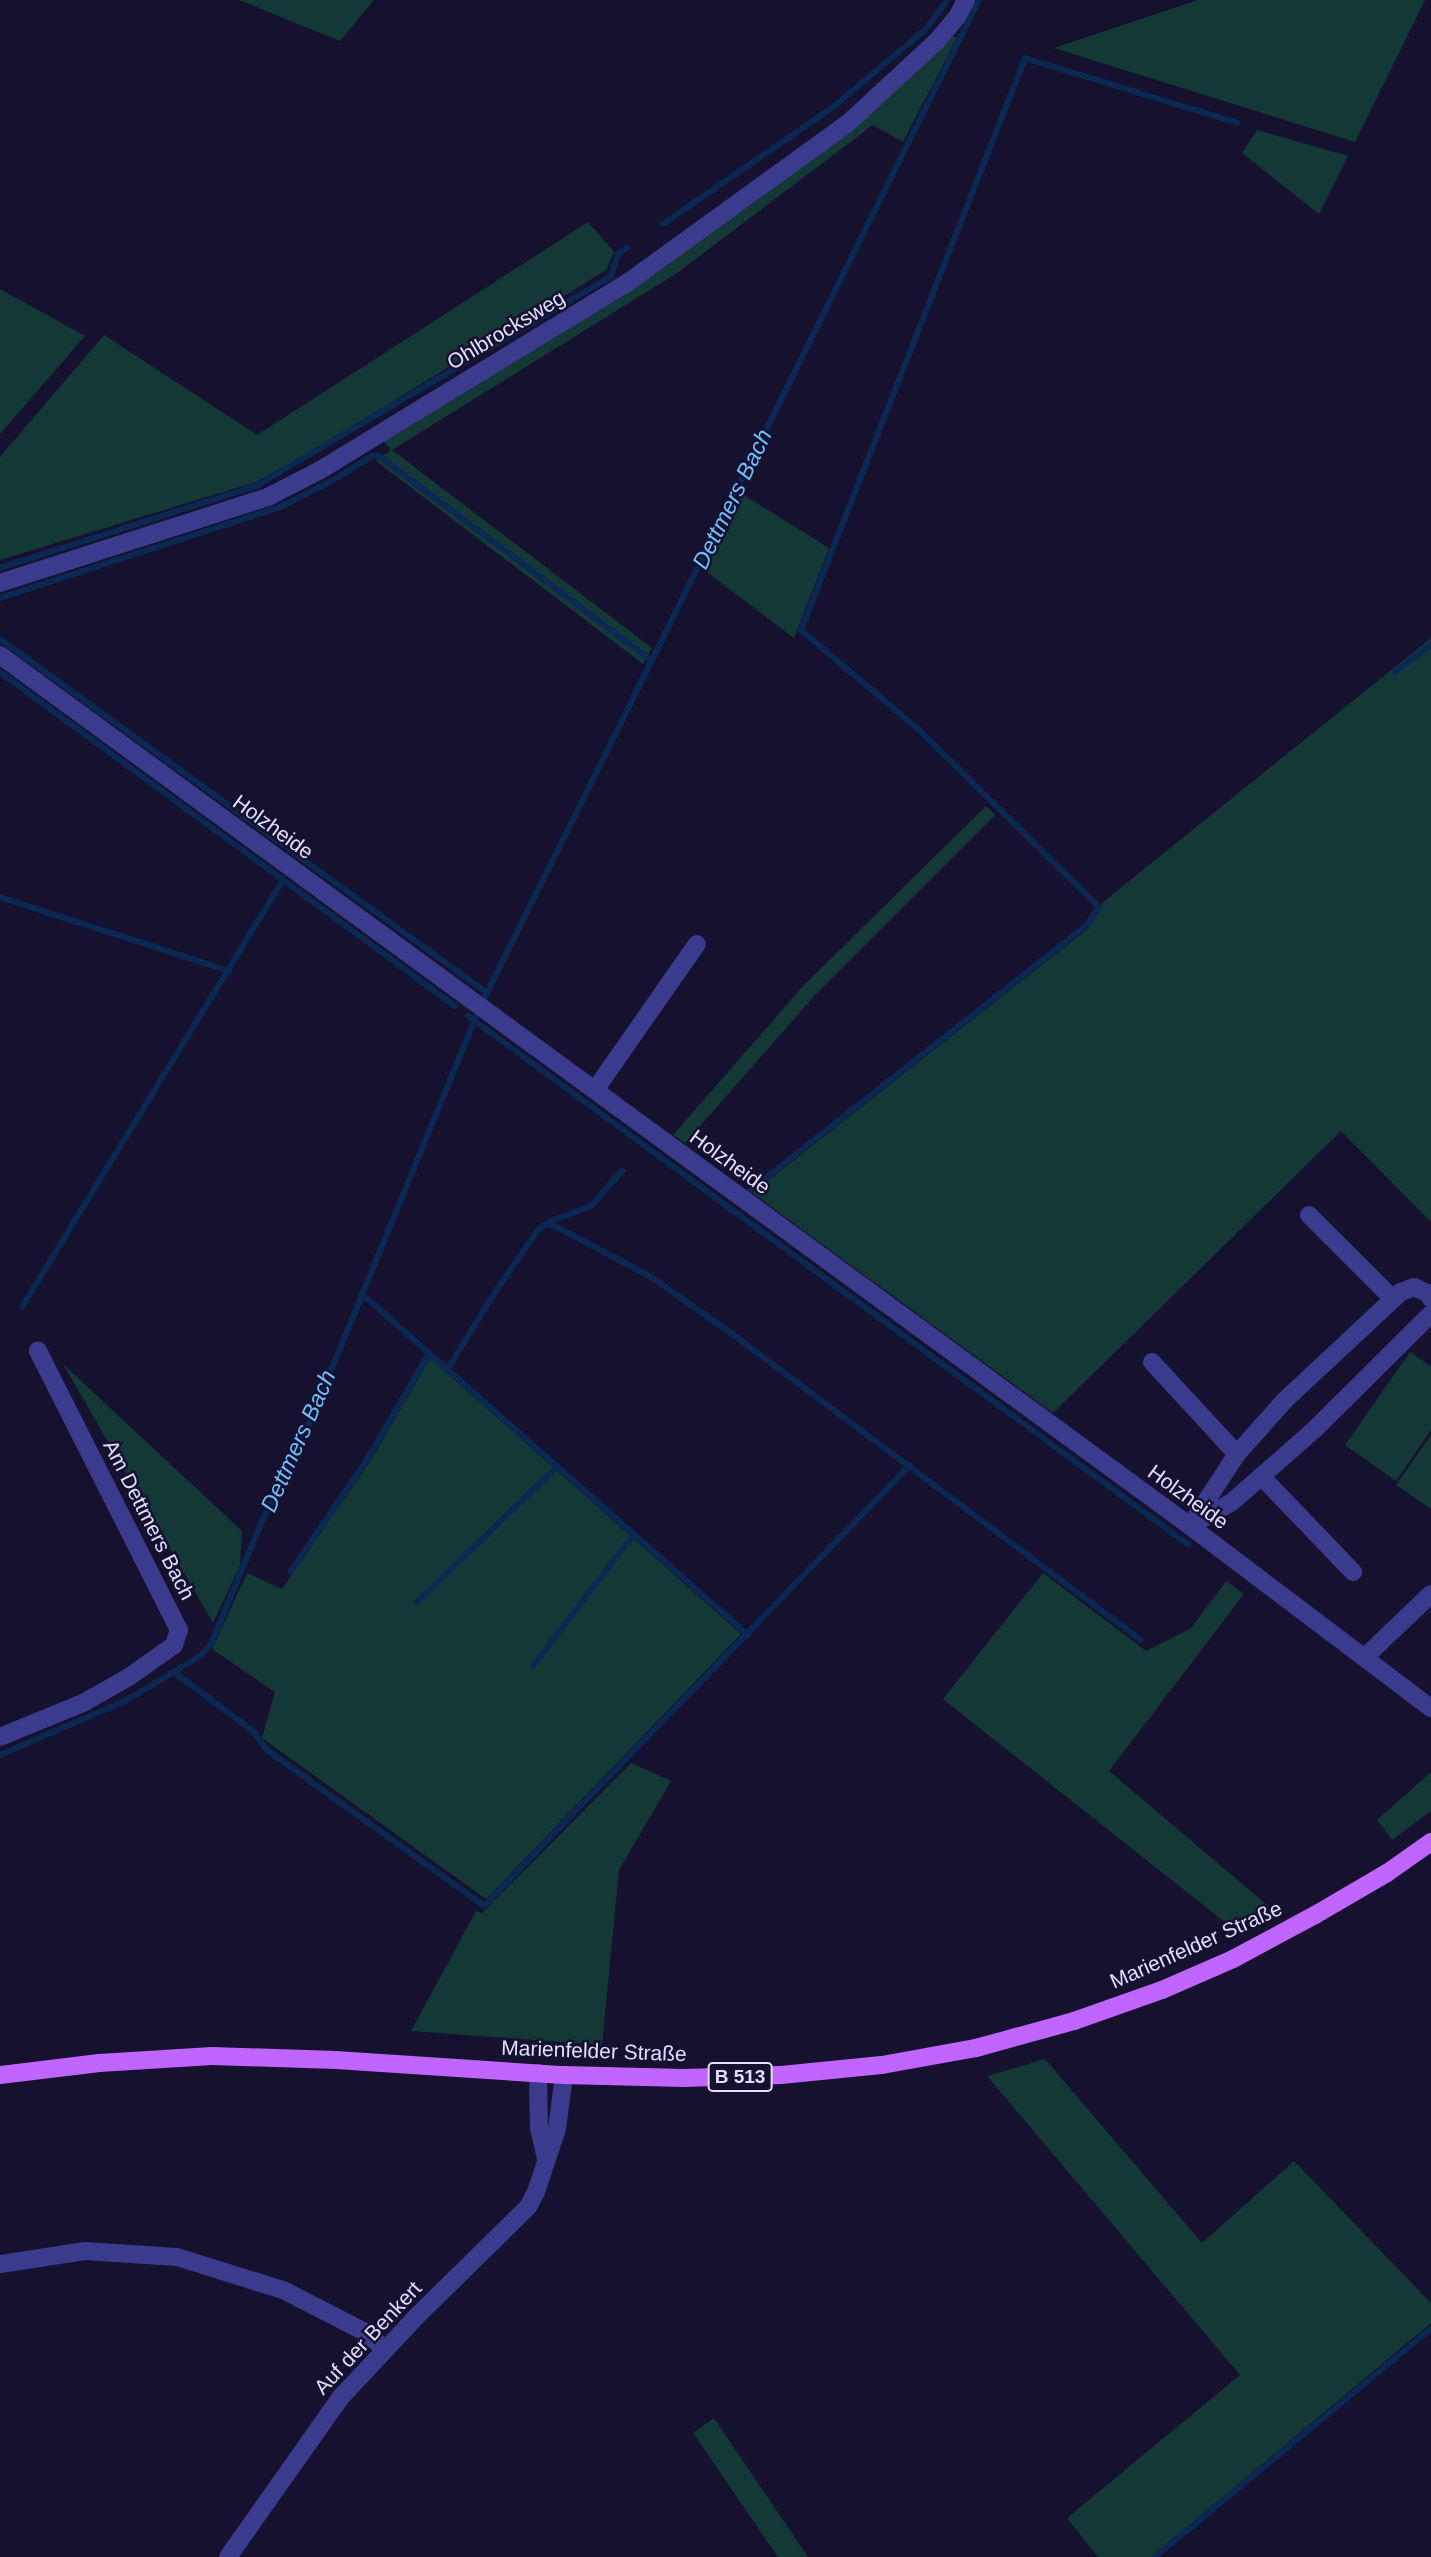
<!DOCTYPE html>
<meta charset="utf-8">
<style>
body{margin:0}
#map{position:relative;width:1431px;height:2557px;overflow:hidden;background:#15112e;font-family:Arial,sans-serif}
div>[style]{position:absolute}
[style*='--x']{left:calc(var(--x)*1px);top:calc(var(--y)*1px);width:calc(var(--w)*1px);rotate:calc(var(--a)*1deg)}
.green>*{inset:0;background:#143836}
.stream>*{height:6px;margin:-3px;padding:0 3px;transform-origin:3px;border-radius:3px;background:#0b2853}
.minor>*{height:18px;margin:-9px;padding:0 9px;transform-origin:9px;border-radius:9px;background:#3b3b8e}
.major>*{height:18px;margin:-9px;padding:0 9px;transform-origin:9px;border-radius:9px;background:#c065ff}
span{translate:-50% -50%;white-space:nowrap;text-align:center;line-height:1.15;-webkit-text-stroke:5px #15112e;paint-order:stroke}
.shield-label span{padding:2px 5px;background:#15112e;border:2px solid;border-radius:5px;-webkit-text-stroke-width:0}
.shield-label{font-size:19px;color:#e0deff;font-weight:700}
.street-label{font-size:21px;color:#e0deff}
.water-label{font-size:23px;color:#6cc0ff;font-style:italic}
</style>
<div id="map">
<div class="green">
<i style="clip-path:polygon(239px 0,374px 0,340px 41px)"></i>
<i style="clip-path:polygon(1198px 0,1425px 0,1355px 142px,1054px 48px)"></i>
<i style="clip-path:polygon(949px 34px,957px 38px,903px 142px,873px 125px,677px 273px,392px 450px,652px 648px,643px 664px,376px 461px,391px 450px,383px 440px,629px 289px)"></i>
<i style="clip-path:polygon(1257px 130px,1348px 156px,1319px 214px,1242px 153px)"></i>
<i style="clip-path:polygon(588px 222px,614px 252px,606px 270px,309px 453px,256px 482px,0 560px,0 457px,104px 335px,257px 435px)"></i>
<i style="clip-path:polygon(0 289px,85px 336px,0 434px)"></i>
<i style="clip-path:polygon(742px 494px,829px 548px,794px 638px,704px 570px)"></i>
<i style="clip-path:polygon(1431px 638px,1431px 1222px,1341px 1131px,1053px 1413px,752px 1193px,1089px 928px,1103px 902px)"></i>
<i style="clip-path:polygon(986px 806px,995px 815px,816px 994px,685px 1143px,673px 1135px,804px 985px)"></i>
<i style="clip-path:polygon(1410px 1352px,1431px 1366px,1431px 1430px,1396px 1481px,1345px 1445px)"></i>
<i style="clip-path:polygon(430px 1358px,741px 1634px,486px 1899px,262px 1738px,275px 1692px,212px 1649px,247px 1573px,282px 1589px,371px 1460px)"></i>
<i style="clip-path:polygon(63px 1364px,242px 1531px,240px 1565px,213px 1623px)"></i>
<i style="clip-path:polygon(1431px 1435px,1431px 1509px,1396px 1485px)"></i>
<i style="clip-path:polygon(1043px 1573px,1146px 1651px,1190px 1629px,1226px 1581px,1244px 1594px,1109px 1771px,1274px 1911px,1231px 1927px,943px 1699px)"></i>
<i style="clip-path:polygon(631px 1763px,671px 1781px,619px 1870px,602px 2045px,411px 2031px,476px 1911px,482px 1913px)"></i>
<i style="clip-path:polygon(1431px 1772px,1431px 1811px,1392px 1840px,1377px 1820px)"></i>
<i style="clip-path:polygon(1045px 2059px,1202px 2243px,1294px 2161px,1431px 2303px,1431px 2323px,1151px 2557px,1098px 2557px,1067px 2518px,1240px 2375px,987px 2076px)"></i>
<i style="clip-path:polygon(714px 2418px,808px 2557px,778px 2557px,693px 2433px)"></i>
</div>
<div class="stream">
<i style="--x:663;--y:224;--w:205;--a:-34.5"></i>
<i style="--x:832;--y:108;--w:121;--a:-40"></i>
<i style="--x:925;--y:30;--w:38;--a:-53"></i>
<i style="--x:0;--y:568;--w:271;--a:-17.8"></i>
<i style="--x:258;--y:485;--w:410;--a:-30.6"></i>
<i style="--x:611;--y:276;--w:23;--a:-72"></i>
<i style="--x:618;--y:254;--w:11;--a:-34"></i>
<i style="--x:0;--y:598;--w:294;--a:-18"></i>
<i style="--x:280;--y:507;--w:56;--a:-26.6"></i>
<i style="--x:330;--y:482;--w:49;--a:-31.8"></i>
<i style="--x:372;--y:456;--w:7;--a:0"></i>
<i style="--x:379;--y:456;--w:341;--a:36.9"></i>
<i style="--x:0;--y:639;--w:602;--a:36.01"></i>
<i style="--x:0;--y:672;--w:564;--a:36.28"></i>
<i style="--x:1395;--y:672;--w:46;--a:-37.9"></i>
<i style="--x:0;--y:897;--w:241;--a:17.9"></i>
<i style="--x:484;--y:999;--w:1115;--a:-63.64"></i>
<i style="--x:468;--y:1016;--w:894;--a:36.27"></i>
<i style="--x:749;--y:1191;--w:429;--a:-38.2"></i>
<i style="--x:1086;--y:926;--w:23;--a:-56"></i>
<i style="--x:1099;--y:907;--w:254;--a:-135.5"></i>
<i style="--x:918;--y:729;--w:153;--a:-139.8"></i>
<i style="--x:801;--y:630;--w:614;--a:-68.61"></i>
<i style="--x:1025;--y:58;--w:222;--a:17"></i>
<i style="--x:546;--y:1224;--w:14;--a:17"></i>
<i style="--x:559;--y:1228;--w:104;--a:28"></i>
<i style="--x:651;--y:1277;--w:98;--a:35"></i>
<i style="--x:731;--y:1333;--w:512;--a:36.83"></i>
<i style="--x:362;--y:1294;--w:515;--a:41.46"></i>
<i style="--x:22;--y:1307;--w:500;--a:-58.57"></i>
<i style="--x:447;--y:1370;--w:95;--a:-58.3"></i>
<i style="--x:497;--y:1289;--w:72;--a:-55.2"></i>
<i style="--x:538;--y:1230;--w:16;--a:-35"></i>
<i style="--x:551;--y:1221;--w:43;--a:-20.6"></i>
<i style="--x:591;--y:1206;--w:47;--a:-48.5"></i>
<i style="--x:291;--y:1571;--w:137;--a:-55.7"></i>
<i style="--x:368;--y:1458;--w:121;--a:-59.8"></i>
<i style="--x:417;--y:1602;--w:194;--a:-44"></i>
<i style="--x:533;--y:1666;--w:166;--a:-52.6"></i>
<i style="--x:174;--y:1672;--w:99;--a:36.8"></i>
<i style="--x:253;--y:1731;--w:24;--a:54"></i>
<i style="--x:267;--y:1750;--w:267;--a:35.7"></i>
<i style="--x:484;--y:1906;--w:613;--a:-45.99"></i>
<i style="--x:0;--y:1755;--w:136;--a:-23.4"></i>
<i style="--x:125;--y:1701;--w:57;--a:-30.6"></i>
<i style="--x:174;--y:1672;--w:32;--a:-32"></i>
<i style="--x:201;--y:1655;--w:15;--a:-48"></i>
<i style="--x:211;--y:1644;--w:133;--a:-67.5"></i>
<i style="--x:262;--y:1521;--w:66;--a:-61.9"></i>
<i style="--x:293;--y:1463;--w:482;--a:-67.7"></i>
<i style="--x:1155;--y:2557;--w:358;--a:-39.6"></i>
</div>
<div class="minor">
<i style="--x:0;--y:583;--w:281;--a:-17.8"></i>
<i style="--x:268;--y:497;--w:61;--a:-27.4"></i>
<i style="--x:322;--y:469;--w:357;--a:-31.4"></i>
<i style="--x:627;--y:283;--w:271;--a:-35.9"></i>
<i style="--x:847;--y:124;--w:121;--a:-42.7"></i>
<i style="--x:936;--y:42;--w:33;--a:-50"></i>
<i style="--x:957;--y:17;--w:19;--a:-62"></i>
<i style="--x:0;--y:655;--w:1475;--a:36.2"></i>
<i style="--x:1190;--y:1526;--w:302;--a:37.1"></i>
<i style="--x:595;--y:1090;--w:178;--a:-55.1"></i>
<i style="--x:1309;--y:1215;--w:119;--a:45"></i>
<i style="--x:1152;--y:1362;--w:125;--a:47.3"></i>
<i style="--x:1261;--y:1476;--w:133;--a:46.2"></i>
<i style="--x:1193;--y:1524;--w:45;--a:-29.4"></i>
<i style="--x:1232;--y:1502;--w:111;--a:-41.3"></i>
<i style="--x:1315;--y:1429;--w:163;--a:-44.8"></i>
<i style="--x:1190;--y:1526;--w:86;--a:-56.9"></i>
<i style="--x:1237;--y:1454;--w:71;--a:-48.4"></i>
<i style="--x:1284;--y:1401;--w:160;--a:-43"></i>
<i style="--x:1401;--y:1292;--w:14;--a:-21"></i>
<i style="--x:1414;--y:1287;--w:17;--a:25"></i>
<i style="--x:1429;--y:1294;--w:5;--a:68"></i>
<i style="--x:1365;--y:1657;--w:91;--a:-43.7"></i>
<i style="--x:0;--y:1737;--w:90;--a:-22.3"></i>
<i style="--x:83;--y:1703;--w:53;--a:-29.5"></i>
<i style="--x:129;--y:1677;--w:55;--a:-35.4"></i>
<i style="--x:174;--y:1645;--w:16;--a:-72"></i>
<i style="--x:179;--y:1630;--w:313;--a:-116.8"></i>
<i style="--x:538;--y:2073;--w:55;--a:89"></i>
<i style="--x:539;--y:2128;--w:32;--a:77"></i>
<i style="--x:0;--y:2264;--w:86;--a:-8.7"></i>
<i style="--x:85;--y:2251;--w:92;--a:3.7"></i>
<i style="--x:177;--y:2257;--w:111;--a:17.3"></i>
<i style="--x:283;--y:2290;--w:90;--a:27.1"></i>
<i style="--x:363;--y:2331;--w:28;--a:39"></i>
<i style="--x:228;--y:2557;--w:194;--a:-54.8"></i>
<i style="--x:340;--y:2398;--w:112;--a:-46.8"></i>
<i style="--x:417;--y:2316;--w:156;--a:-44.5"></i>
<i style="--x:528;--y:2207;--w:17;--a:-62"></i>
<i style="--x:536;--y:2192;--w:66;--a:-71.6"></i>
<i style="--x:557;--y:2129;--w:54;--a:-82.6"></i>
</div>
<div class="major">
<i style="--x:0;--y:2075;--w:100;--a:-6.9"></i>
<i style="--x:99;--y:2063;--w:113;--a:-3.5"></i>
<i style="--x:212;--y:2056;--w:124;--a:1.8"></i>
<i style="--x:336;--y:2060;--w:228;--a:3.8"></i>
<i style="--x:564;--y:2075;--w:120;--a:1.4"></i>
<i style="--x:684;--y:2078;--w:97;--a:-1.8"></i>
<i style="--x:781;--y:2075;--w:101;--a:-5.7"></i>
<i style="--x:882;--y:2065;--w:96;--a:-10.3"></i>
<i style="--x:976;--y:2048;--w:102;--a:-15.4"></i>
<i style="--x:1074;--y:2021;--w:93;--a:-19.4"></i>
<i style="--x:1162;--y:1990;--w:77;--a:-23.6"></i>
<i style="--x:1233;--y:1959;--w:93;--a:-28.2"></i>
<i style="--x:1315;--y:1915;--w:83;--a:-30.3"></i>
<i style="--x:1387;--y:1873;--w:54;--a:-35.2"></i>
</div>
<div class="shield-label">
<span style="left:740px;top:2077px">B 513</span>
</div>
<div class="street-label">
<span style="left:506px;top:330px;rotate:-31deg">Ohlbrocksweg</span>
<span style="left:273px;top:827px;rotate:36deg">Holzheide</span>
<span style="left:730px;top:1162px;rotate:36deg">Holzheide</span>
<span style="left:1188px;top:1497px;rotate:36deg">Holzheide</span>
<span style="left:149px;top:1520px;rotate:63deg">Am Dettmers Bach</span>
<span style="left:1196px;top:1945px;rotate:-24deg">Marienfelder Straße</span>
<span style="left:594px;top:2051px;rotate:2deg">Marienfelder Straße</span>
<span style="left:368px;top:2338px;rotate:-47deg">Auf der Benkert</span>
</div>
<div class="water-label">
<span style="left:732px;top:499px;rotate:-64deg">Dettmers Bach</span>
<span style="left:298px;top:1441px;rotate:-66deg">Dettmers Bach</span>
</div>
</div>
